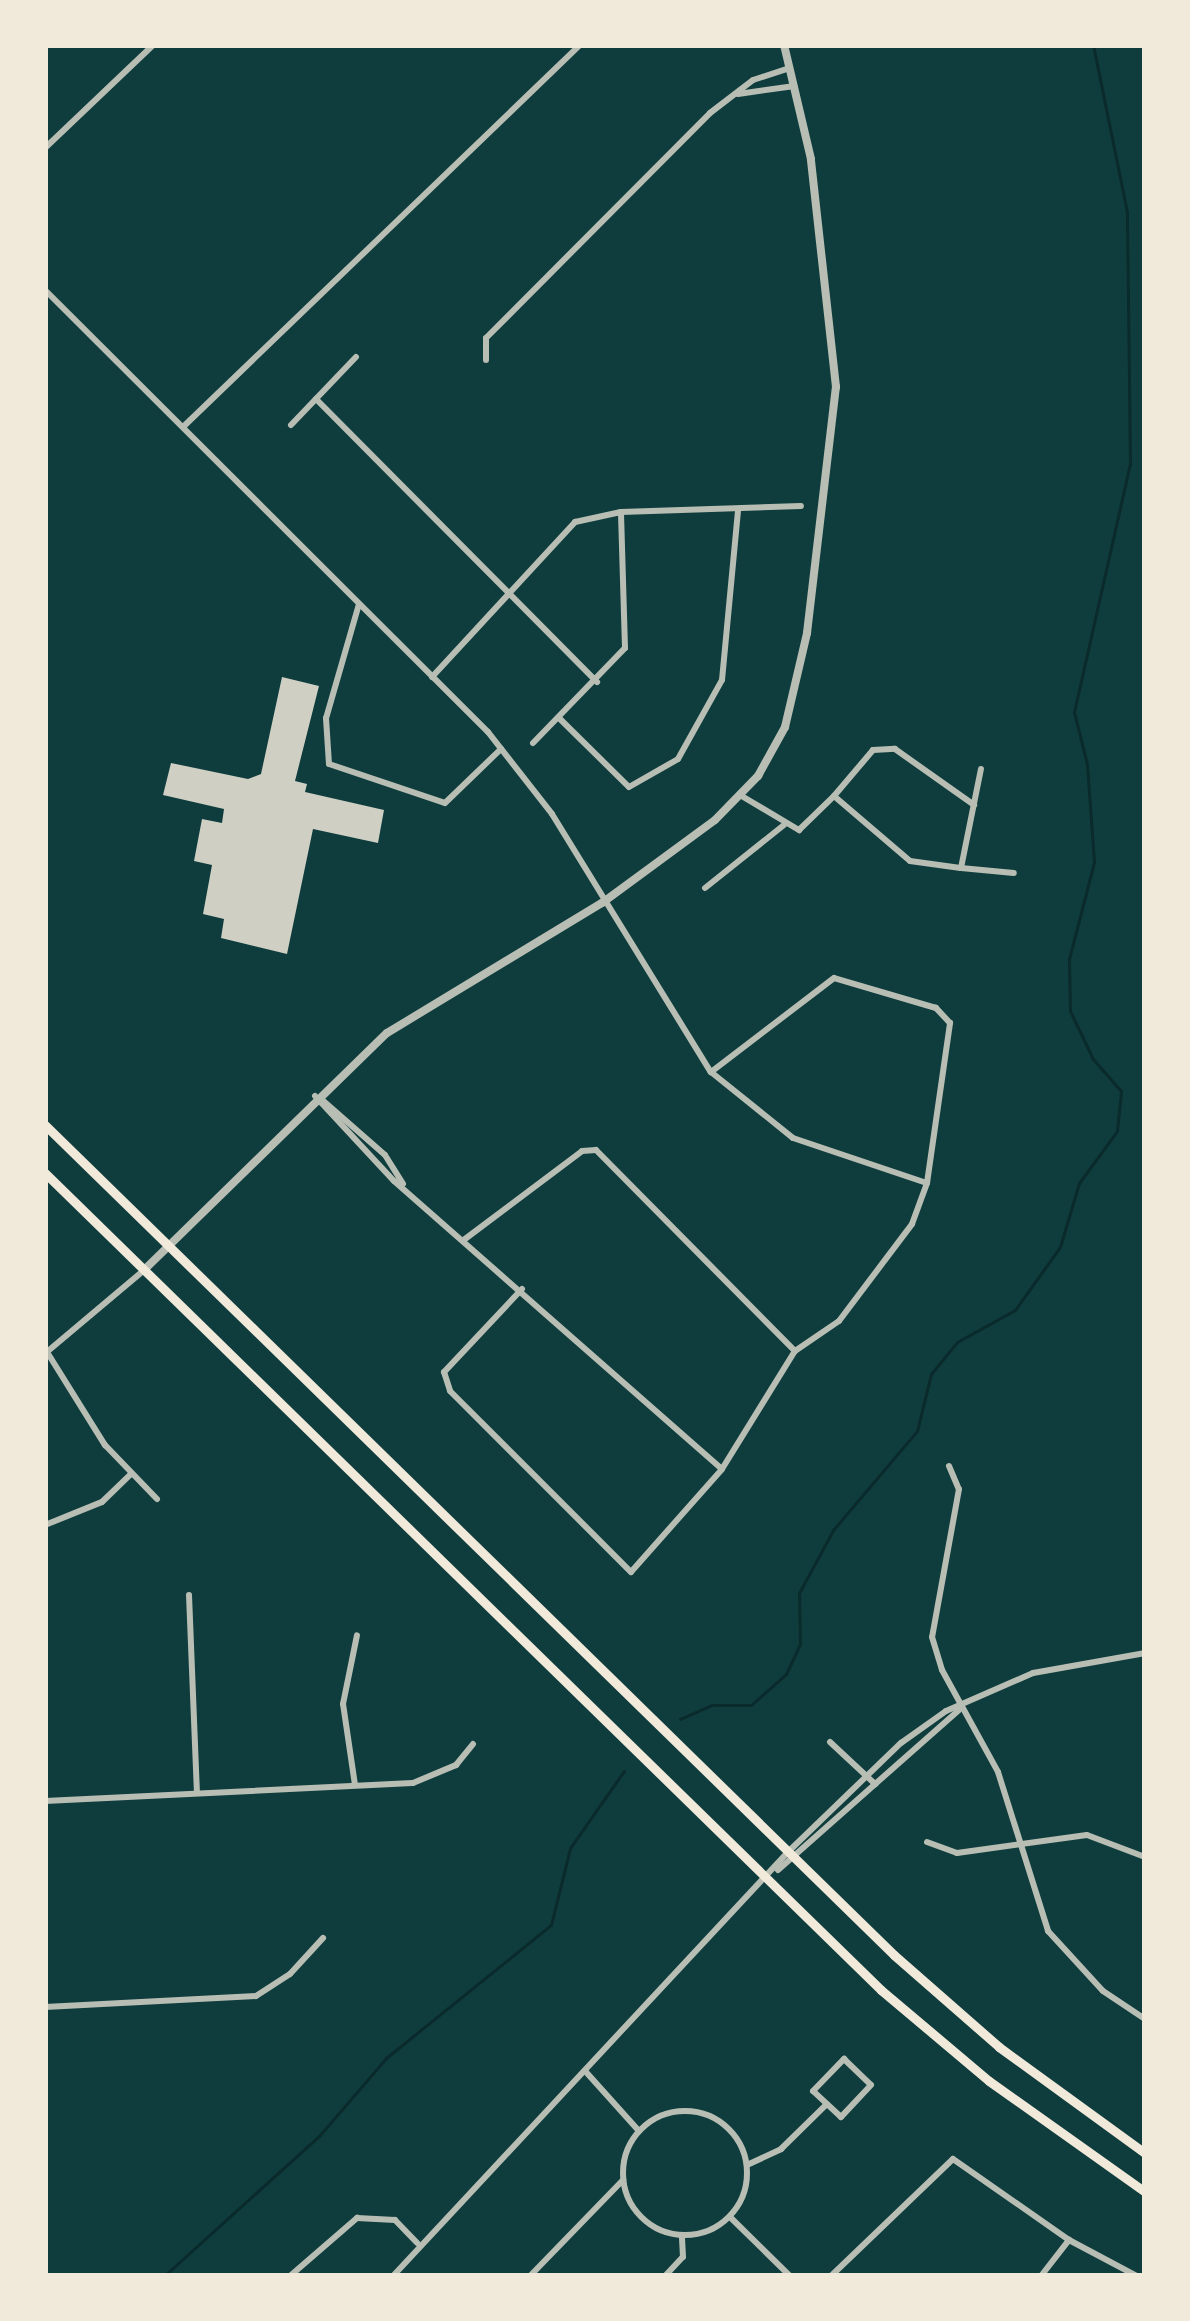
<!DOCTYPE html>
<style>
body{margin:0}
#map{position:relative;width:1190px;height:2321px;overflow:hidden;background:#0f3d3e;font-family:"Noto Sans",sans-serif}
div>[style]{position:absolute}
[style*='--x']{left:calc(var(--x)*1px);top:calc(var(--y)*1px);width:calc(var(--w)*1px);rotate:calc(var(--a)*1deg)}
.stream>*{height:3px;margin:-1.5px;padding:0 1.5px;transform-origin:1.5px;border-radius:1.5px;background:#0a2a2b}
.building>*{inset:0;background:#cfcfc3}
.minor>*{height:6px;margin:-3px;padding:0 3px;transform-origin:3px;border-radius:3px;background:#b8beb3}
.minor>.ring{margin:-3px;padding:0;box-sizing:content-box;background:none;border:6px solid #b8beb3;border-radius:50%}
.tertiary>*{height:8px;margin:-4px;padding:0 4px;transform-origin:4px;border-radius:4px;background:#b8beb3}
.trunk>*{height:9px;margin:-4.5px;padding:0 4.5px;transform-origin:4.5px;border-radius:4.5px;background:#f1e9da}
span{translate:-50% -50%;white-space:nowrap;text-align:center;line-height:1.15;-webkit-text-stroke:10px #f1e9da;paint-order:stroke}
.frame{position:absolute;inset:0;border:48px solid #f1e9da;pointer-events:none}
</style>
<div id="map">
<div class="stream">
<i style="--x:680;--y:1719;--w:35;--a:-24"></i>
<i style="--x:712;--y:1705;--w:39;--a:0"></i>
<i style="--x:751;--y:1705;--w:47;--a:-41.5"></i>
<i style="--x:786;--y:1674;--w:33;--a:-65"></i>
<i style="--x:800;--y:1644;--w:51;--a:-91.1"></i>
<i style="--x:799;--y:1593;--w:72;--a:-61.6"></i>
<i style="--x:833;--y:1530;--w:130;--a:-49.7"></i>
<i style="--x:917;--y:1431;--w:59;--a:-76.2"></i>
<i style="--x:931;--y:1374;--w:41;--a:-50.9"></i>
<i style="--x:957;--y:1342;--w:66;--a:-28.9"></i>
<i style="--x:1015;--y:1310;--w:77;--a:-54.5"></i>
<i style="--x:1060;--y:1247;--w:67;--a:-73.5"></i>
<i style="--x:1079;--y:1183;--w:64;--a:-53.8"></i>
<i style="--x:1117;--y:1131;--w:40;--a:-84.3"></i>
<i style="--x:1121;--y:1091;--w:43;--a:-131.2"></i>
<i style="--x:1093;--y:1059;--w:53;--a:-115.6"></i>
<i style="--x:1070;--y:1011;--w:52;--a:-91.1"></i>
<i style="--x:1069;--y:959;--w:100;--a:-75.5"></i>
<i style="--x:1094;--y:862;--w:98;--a:-94.1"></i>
<i style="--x:1087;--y:764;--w:54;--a:-104"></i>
<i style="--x:1074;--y:712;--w:254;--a:-77.3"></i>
<i style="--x:1130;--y:464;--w:252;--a:-90.7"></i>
<i style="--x:1127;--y:212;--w:170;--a:-101.5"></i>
<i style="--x:164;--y:2276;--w:209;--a:-42.1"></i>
<i style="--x:319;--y:2136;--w:103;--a:-49.3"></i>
<i style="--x:386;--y:2058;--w:212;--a:-38.9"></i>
<i style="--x:551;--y:1925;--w:79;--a:-76.1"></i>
<i style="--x:570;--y:1848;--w:94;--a:-55"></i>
</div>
<div class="building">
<i style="clip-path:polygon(282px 677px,319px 686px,295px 781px,307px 784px,305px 792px,384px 810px,378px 843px,313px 829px,287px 954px,221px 938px,224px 919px,203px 914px,212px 865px,194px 861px,202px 819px,222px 823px,224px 809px,163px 795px,171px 763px,248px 779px,261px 774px)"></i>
</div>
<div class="minor">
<i style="--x:738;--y:94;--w:57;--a:-8.1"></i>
<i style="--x:45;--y:148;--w:149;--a:-43.6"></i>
<i style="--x:45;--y:290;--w:626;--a:44.94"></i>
<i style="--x:488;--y:732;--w:104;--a:52"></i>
<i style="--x:552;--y:814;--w:303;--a:58.4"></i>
<i style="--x:711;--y:1072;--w:105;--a:38.8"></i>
<i style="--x:793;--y:1138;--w:141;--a:18.6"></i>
<i style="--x:486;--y:360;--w:22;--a:-90"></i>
<i style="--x:486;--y:338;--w:317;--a:-45.1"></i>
<i style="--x:710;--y:113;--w:54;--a:-37.5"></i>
<i style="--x:753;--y:80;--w:39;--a:-18"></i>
<i style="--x:316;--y:399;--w:399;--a:45.2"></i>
<i style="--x:291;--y:425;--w:94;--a:-46.3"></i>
<i style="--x:183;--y:427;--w:551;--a:-43.9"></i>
<i style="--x:359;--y:604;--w:119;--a:106.1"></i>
<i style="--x:326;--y:718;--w:46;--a:86.3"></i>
<i style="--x:329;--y:764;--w:122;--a:18.6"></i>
<i style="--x:445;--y:803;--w:78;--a:-44"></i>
<i style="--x:432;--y:677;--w:211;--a:-47.3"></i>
<i style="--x:575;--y:522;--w:47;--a:-12.3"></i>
<i style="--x:621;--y:512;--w:180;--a:-1.9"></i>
<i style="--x:559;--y:718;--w:98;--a:44.6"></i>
<i style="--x:629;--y:787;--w:56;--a:-29.7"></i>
<i style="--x:678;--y:759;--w:90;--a:-60.9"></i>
<i style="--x:722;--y:680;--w:170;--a:-84.6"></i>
<i style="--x:533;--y:743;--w:132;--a:-45.9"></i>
<i style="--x:625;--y:648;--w:136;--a:-91.7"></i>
<i style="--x:740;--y:795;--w:69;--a:30.7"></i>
<i style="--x:799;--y:830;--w:49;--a:-44.2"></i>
<i style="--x:834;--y:796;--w:100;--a:40.5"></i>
<i style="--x:910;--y:861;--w:51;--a:7.8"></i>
<i style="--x:961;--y:868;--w:101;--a:-78.6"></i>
<i style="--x:834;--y:796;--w:60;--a:-49.7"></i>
<i style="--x:873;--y:750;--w:22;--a:-3"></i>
<i style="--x:895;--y:749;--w:97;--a:35.3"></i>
<i style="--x:961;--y:868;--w:53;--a:5.4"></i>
<i style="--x:705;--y:888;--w:101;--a:-38.6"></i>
<i style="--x:315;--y:1096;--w:116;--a:47.1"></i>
<i style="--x:394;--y:1181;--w:436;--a:41.3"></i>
<i style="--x:320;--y:1098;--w:86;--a:41.2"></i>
<i style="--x:385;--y:1155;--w:34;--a:58"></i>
<i style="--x:465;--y:1239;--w:146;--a:-36.9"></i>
<i style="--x:582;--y:1151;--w:14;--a:-4"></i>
<i style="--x:596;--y:1150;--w:283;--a:45.3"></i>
<i style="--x:522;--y:1289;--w:114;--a:133.2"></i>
<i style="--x:444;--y:1372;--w:20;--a:72"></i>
<i style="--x:450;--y:1391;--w:256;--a:45"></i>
<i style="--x:631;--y:1572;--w:137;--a:-48.5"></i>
<i style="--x:722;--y:1469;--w:139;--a:-58.3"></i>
<i style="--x:795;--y:1351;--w:53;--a:-34.3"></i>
<i style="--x:839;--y:1321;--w:121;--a:-53"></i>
<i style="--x:912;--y:1224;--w:44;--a:-69.9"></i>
<i style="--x:927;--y:1183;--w:162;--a:-81.8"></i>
<i style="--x:950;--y:1023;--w:21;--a:-133"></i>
<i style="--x:936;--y:1008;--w:106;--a:-163.6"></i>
<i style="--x:834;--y:978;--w:155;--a:142.6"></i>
<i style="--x:48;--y:1351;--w:124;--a:-40.1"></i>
<i style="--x:47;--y:1352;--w:110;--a:58.1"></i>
<i style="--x:105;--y:1445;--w:75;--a:46.1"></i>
<i style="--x:949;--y:1466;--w:25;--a:67"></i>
<i style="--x:959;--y:1489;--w:150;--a:100.3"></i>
<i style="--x:932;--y:1637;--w:34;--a:73"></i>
<i style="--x:942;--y:1670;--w:116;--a:61.2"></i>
<i style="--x:998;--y:1772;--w:167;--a:72.5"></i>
<i style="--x:1048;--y:1931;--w:81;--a:47.5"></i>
<i style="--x:1103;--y:1991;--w:50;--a:33.7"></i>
<i style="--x:45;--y:1525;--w:61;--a:-22"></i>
<i style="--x:102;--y:1502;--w:40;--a:-44"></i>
<i style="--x:189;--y:1595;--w:197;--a:87.7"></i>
<i style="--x:830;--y:1742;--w:62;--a:43"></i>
<i style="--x:355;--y:1785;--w:82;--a:-98.4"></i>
<i style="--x:343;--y:1704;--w:70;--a:-78.5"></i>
<i style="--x:45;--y:1801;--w:368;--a:-2.8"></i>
<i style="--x:413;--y:1783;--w:47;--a:-22.7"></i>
<i style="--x:456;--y:1765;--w:27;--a:-51"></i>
<i style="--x:927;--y:1842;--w:32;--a:20"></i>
<i style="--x:957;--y:1853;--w:131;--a:-7.9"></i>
<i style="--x:1087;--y:1835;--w:62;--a:20.8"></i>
<i style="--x:778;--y:1870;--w:242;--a:-41.5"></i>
<i style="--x:45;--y:2007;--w:211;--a:-3"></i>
<i style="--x:256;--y:1996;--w:40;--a:-32.9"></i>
<i style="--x:290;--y:1974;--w:49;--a:-47.5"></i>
<i style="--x:844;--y:2059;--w:37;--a:44"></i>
<i style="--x:871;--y:2085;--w:44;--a:133.2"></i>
<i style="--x:841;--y:2117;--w:38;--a:-137"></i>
<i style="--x:813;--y:2091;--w:45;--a:-45.9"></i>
<i style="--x:586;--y:2072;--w:79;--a:48.1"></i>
<i class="ring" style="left:623px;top:2111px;width:118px;height:118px"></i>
<i style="--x:747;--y:2165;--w:38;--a:-25"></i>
<i style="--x:781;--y:2149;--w:64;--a:-44.4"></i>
<i style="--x:730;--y:2217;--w:84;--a:44.5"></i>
<i style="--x:290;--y:2276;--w:89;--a:-40.9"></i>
<i style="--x:357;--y:2218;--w:38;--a:3"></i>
<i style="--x:395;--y:2220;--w:32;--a:46"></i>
<i style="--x:393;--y:2276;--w:579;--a:-47.03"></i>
<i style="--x:788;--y:1852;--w:157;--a:-44"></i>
<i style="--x:901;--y:1743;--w:55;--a:-35.4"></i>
<i style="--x:946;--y:1711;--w:95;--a:-23.6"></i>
<i style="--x:1033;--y:1673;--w:114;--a:-10.1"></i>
<i style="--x:530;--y:2276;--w:134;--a:-45.9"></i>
<i style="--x:665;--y:2276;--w:26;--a:-47"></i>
<i style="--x:683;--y:2257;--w:22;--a:-93"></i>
<i style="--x:831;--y:2276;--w:169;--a:-43.8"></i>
<i style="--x:953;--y:2159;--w:141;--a:34.9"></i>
<i style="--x:1069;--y:2240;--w:77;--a:27.9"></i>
<i style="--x:1041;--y:2276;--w:46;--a:-52.1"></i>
</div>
<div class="tertiary">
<i style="--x:144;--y:1270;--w:339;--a:-44.3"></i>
<i style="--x:387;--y:1033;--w:251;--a:-31.2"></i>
<i style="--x:602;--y:903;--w:140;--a:-36.3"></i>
<i style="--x:715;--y:820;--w:62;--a:-45.7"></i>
<i style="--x:758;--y:776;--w:56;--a:-61.1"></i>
<i style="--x:785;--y:727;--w:97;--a:-76.8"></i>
<i style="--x:807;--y:633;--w:248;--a:-83.3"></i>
<i style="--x:836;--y:387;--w:229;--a:-96.3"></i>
<i style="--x:811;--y:159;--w:117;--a:-103.3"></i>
</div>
<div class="trunk">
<i style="--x:45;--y:1125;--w:1187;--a:44.35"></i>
<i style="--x:894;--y:1955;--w:140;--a:41.2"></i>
<i style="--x:999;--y:2047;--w:180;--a:36"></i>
<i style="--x:45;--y:1173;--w:1169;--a:44.34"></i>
<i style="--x:881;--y:1990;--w:141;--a:40.1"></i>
<i style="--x:989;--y:2081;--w:191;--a:35.4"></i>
</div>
<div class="frame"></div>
</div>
